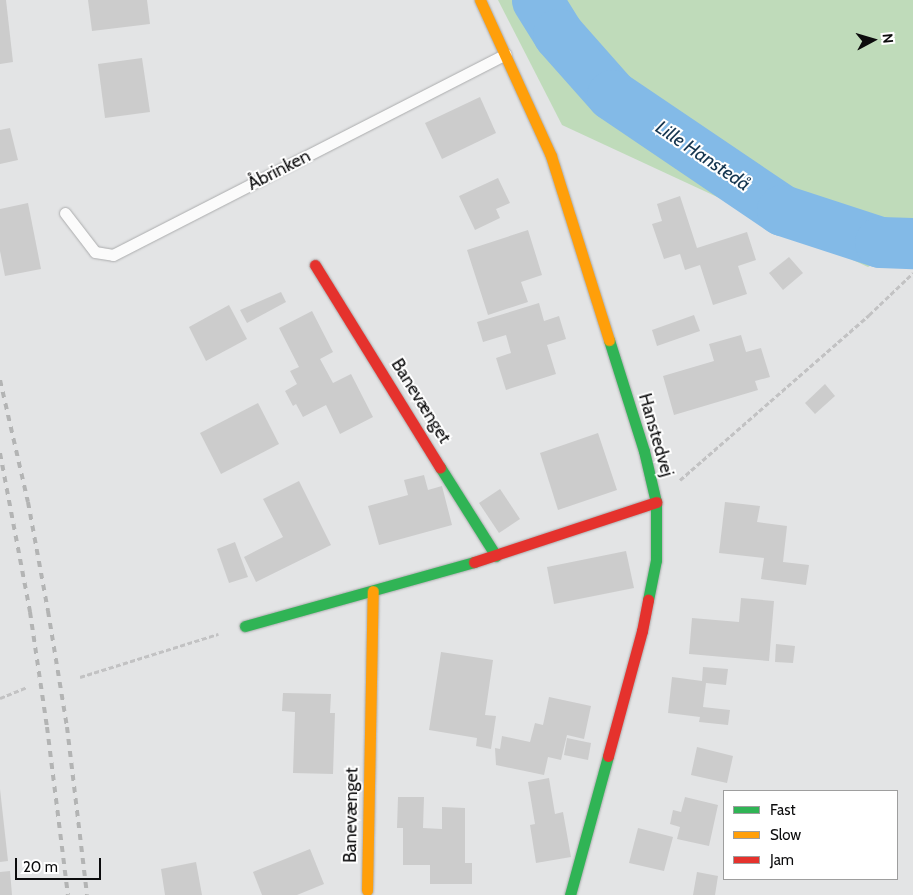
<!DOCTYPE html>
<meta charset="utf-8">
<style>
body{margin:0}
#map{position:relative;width:913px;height:895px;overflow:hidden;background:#e3e4e5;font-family:Cabin,sans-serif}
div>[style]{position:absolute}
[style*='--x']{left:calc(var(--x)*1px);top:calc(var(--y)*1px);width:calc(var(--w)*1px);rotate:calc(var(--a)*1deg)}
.green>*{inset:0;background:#bfdbba}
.river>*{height:51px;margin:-25.5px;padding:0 25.5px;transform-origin:25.5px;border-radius:25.5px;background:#83bae7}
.building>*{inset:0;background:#ccc}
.path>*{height:3px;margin-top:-1.5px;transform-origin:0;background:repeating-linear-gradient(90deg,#c2c2c3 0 5px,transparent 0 7.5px)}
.roads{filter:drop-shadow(0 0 1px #abacad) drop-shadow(0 0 1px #abacad)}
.lane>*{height:11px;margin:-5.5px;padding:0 5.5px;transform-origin:5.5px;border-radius:5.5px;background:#fbfbfb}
.fast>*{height:11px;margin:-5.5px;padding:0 5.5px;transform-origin:5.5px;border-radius:5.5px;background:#30b455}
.slow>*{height:11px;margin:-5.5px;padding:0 5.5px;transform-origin:5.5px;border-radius:5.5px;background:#ff9f0a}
.jam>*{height:11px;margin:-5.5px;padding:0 5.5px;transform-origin:5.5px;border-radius:5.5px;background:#e5322d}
.rail>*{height:4px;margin-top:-2px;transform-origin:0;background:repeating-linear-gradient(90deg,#b3b4b4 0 6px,transparent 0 12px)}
span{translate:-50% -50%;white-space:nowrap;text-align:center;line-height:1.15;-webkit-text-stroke:4px #fff;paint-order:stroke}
.street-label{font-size:18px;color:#0c0c0d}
.water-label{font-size:19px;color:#14354f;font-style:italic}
.legend{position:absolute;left:723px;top:790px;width:175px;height:90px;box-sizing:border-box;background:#fff;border:1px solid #9e9e9e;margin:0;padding:6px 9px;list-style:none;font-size:15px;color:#0c0c0d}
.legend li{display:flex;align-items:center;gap:10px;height:25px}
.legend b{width:25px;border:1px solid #9e9e9e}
.north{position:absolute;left:848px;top:15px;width:50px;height:50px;-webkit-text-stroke:4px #fff;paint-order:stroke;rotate:84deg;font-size:14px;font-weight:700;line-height:20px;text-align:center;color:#0c0c0d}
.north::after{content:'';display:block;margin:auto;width:18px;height:22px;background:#0c0c0d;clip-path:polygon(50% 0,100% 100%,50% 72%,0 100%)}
.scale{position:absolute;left:15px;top:858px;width:86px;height:22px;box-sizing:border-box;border:2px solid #0c0c0d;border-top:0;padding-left:6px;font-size:15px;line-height:18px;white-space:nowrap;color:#0c0c0d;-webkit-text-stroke:4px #fff;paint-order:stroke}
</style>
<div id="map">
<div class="green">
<i style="clip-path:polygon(498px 0,913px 0,913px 243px,868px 267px,562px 125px)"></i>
</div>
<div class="river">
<i style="--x:537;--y:0;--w:40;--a:58"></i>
<i style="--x:558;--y:34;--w:81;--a:48.5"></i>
<i style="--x:612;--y:95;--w:205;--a:34.1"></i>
<i style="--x:782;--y:210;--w:103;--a:18.1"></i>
<i style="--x:880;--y:242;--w:33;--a:2"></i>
</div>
<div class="building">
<i style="clip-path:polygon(0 0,6px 0,13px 62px,0 64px)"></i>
<i style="clip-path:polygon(88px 0,147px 0,150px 24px,92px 31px)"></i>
<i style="clip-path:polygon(142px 58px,150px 112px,105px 118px,98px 64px)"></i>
<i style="clip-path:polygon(480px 97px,496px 133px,442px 159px,425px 123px)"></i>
<i style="clip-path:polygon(10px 128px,18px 160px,0 164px,0 130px)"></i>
<i style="clip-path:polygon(498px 178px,510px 203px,496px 209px,500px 218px,475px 230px,459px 196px)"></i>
<i style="clip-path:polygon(680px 196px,697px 248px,747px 232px,756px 260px,738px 266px,747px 294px,713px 305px,700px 265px,685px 270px,680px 254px,664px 259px,652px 224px,662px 221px,657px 204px)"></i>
<i style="clip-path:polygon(28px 203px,41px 269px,5px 276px,0 251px,0 209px)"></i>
<i style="clip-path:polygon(528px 230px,542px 275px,521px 282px,528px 302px,488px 315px,467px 250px)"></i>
<i style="clip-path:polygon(789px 257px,803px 273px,783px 290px,769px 273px)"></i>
<i style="clip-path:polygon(281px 292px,286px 302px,247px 323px,240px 310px)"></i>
<i style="clip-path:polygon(539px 303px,544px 321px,559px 316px,566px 339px,547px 345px,556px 374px,506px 390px,496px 358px,511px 353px,506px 335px,483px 342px,477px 322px)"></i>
<i style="clip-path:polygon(229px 305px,247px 339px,206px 361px,189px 327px)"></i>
<i style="clip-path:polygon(312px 311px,333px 352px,320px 359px,333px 383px,351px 374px,373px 417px,340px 434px,326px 405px,303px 417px,296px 404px,293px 406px,285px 391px,297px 384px,290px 371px,299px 367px,279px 328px)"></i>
<i style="clip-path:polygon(694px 315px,700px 331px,657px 346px,652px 330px)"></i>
<i style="clip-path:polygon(741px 335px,746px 352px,761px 348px,770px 377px,755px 381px,758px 390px,674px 415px,663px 376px,714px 361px,709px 344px)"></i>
<i style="clip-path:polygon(825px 384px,835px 396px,815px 414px,805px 403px)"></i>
<i style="clip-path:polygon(258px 403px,279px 444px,221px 474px,200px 433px)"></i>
<i style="clip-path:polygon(598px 433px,617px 490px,558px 510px,540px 453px)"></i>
<i style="clip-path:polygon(424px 475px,428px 490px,442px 486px,452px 525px,379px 545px,368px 506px,408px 495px,404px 480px)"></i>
<i style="clip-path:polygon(299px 481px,331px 545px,256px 582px,244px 557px,283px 537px,263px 499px)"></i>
<i style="clip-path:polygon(500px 489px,520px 519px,499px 533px,479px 503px)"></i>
<i style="clip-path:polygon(725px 502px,760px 506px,757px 522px,787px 526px,783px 562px,809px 565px,806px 585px,761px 579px,764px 558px,719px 553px)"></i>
<i style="clip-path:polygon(235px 542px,248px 577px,229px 583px,217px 549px)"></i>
<i style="clip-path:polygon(626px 551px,634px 588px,554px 604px,547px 567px)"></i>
<i style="clip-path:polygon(741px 598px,774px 601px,769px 661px,689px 654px,692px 618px,739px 622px)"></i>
<i style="clip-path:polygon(776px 644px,795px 646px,793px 663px,775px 662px)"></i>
<i style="clip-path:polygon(441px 652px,493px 660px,485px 715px,496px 716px,491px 749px,476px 746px,477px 738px,429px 730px)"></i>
<i style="clip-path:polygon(703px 667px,728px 669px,726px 685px,706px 683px,703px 707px,730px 710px,728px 725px,699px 722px,700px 717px,668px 713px,672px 677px,702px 681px)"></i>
<i style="clip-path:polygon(283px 693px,331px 694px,330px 713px,335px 713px,333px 774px,293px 773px,295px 712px,282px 711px)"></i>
<i style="clip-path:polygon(549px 697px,591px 706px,584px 739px,567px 735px,561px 760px,548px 757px,544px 775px,496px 765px,495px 748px,500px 749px,502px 736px,530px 742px,535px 723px,543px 725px)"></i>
<i style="clip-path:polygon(567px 738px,591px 743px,588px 760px,564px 755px)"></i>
<i style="clip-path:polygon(697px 747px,733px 756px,727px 783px,691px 775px)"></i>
<i style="clip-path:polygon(549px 778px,555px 814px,563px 812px,571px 857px,536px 863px,530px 825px,535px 824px,528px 782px)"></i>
<i style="clip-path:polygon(0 789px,8px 861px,0 862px)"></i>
<i style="clip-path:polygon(398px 797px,424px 797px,423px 828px,442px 829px,442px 807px,465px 808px,465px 863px,472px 863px,472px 884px,430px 884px,430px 865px,403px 865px,403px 828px,397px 828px)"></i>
<i style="clip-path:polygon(685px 797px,718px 805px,709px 846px,677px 839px,680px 827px,670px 824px,673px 810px,681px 812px)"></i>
<i style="clip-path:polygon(638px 828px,673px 837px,664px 871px,629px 863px)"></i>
<i style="clip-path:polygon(310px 849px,324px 884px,297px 895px,262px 895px,253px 872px)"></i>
<i style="clip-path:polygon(196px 862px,202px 895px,165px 895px,161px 869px)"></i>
<i style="clip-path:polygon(10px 871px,12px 895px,0 895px,0 872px)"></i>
<i style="clip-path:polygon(697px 872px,718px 876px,715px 895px,693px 895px)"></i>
</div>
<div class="path">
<i style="--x:680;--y:480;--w:251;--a:-41.1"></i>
<i style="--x:869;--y:315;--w:61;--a:-43.7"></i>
<i style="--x:80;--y:677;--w:145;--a:-17.3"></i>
<i style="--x:0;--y:698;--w:29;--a:-22"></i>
</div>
<div class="roads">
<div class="lane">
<i style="--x:65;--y:213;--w:49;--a:52.4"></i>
<i style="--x:95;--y:252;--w:18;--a:9"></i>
<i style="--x:113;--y:255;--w:441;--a:-27.1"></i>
</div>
<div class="fast">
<i style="--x:609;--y:340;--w:116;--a:72.5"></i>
<i style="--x:644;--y:451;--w:52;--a:76.8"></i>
<i style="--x:656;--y:502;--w:58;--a:90"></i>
<i style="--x:656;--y:560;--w:41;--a:101.3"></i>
<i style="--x:440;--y:467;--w:105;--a:57.8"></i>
<i style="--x:245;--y:626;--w:238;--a:-15.6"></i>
<i style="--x:570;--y:895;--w:144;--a:-74.7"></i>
</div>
<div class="slow">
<i style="--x:480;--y:0;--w:171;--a:65.5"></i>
<i style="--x:551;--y:156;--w:193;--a:72.5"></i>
<i style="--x:367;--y:890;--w:299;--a:-88.9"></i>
</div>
<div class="jam">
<i style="--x:315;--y:265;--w:238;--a:58.3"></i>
<i style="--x:474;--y:562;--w:192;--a:-18.2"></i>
<i style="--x:608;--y:756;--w:130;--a:-74.8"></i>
<i style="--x:642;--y:631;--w:32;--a:-79"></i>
</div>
</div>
<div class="rail">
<i style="--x:0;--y:380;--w:125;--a:77.1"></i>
<i style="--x:28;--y:502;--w:111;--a:79.6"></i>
<i style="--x:48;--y:611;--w:118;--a:80.7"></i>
<i style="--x:67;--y:727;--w:169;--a:83.2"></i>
<i style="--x:0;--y:453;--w:162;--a:79.3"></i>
<i style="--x:30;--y:612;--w:116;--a:81.6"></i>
<i style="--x:47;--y:727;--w:169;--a:82.9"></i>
</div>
<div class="street-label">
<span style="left:279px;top:170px;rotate:-27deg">Åbrinken</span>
<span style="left:421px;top:401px;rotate:58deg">Banevænget</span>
<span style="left:656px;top:435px;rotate:74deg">Hanstedvej</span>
<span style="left:351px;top:815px;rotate:-89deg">Banevænget</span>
</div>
<div class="water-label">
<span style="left:703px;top:156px;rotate:34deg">Lille Hanstedå</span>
</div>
<ul class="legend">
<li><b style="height:6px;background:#30b455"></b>Fast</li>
<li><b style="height:6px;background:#ff9f0a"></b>Slow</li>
<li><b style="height:6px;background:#e5322d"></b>Jam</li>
</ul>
<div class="north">N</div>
<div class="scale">20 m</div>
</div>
